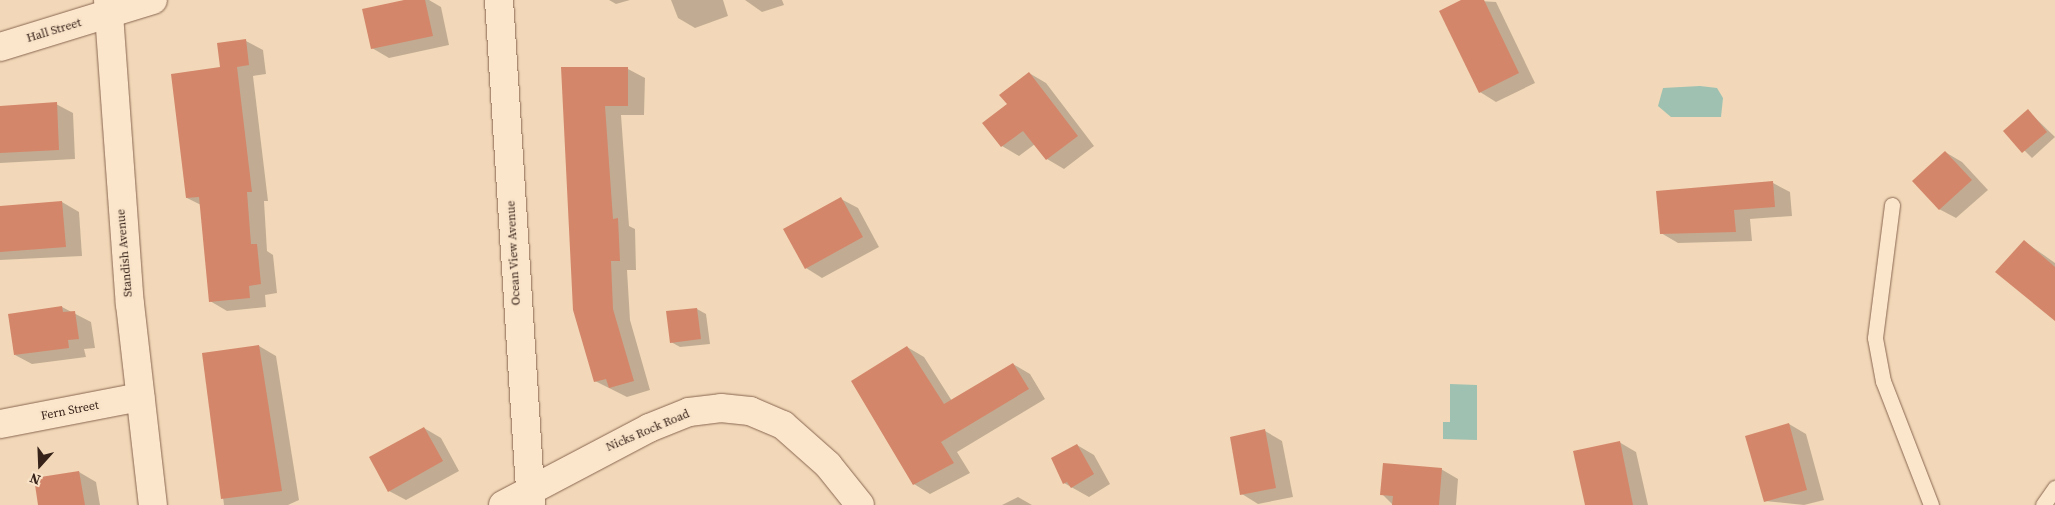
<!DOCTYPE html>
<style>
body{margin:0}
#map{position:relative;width:2055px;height:505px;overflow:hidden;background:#f2d8b8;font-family:"Source Serif 4",serif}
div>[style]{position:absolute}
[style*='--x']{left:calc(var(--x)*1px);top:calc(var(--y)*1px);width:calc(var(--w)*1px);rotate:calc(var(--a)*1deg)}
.water>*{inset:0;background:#9ec1b1}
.shadow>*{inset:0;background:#0003}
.building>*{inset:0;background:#d4866a}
.roads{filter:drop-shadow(0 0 1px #896752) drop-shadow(0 0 1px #896752)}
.service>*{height:15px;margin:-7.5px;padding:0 7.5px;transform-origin:7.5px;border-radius:7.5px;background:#fce6cb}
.minor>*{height:28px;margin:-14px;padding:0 14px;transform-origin:14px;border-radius:14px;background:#fce6cb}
.tertiary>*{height:28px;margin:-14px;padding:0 14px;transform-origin:14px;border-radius:14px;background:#fce6cb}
span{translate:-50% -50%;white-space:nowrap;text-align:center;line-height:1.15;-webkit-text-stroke:4.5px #f9e3c8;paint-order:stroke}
.street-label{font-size:12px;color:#362219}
.north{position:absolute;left:15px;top:440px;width:50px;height:50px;-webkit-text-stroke:4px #f9e3c8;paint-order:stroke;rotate:200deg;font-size:14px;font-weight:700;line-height:20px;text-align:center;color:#362219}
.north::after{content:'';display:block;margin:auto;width:18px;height:22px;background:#362219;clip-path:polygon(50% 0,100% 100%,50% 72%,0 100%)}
</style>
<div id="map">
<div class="water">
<i style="clip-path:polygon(1700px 86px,1717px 88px,1723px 98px,1721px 117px,1671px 117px,1658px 106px,1663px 88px)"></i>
<i style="clip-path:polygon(1450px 384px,1477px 385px,1477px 440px,1443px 439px,1443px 422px,1450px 422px)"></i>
</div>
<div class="shadow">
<i style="clip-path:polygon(410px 0,429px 0,441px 7px,449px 45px,389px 58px,372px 48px)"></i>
<i style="clip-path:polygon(609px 0,630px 0,616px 4px)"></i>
<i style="clip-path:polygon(671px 0,723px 0,728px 16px,695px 28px,678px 18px)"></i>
<i style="clip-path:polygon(745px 0,782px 0,784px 5px,762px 12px)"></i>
<i style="clip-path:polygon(1464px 0,1496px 2px,1535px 83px,1496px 102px,1480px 92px)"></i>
<i style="clip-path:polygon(246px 41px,263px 50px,266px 74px,253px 76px,268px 201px,264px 201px,267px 251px,273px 255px,277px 293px,265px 295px,266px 307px,227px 311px,210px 301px,201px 205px,187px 198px,222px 68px)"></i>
<i style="clip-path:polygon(562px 69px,628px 69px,645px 78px,644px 115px,621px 115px,629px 226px,635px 229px,636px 270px,627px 270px,630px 320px,650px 390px,627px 397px,595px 381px)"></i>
<i style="clip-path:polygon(1029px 73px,1046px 83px,1094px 146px,1064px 169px,1047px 159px,1035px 144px,1019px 156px,1002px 146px,984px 123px,1008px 104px)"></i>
<i style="clip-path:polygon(56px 104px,73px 113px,75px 159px,0 163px,0 107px)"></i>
<i style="clip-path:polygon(2028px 111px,2055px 137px,2032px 158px,2005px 131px)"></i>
<i style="clip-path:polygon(1945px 152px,1962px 162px,1988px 190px,1956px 218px,1939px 209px)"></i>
<i style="clip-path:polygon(1773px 183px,1790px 192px,1792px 216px,1750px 219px,1752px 241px,1678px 243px,1661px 233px)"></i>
<i style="clip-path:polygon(841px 199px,858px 208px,879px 247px,822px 278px,806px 268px)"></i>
<i style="clip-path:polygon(62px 202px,79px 212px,82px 256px,0 260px,0 207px)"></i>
<i style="clip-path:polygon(2024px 241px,2055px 263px,2055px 321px)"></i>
<i style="clip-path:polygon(62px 307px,91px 322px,95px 348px,84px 349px,86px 357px,32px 364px,15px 355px)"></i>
<i style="clip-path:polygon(697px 309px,706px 314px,710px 344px,680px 347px,671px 342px)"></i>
<i style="clip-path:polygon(259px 346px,276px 356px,299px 500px,288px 505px,224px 505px,204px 354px)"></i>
<i style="clip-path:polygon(907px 347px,924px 357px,952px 401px,1013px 364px,1030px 374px,1045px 399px,957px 452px,970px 473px,930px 494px,914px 484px)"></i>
<i style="clip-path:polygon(1789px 424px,1806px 434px,1824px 500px,1804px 505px,1765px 501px)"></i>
<i style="clip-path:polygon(424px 428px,441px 438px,459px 471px,406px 500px,389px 491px)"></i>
<i style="clip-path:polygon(1265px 431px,1282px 441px,1293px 497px,1258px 504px,1242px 494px)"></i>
<i style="clip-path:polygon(1619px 442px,1636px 452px,1648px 505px,1586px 505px)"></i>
<i style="clip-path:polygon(1077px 445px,1094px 455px,1110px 484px,1089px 497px,1064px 483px)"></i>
<i style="clip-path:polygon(1441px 469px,1458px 479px,1456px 505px,1393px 505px,1382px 494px)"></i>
<i style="clip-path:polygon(79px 472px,96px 482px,100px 505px,39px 505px)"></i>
<i style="clip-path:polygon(1018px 497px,1032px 505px,1002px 505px)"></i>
</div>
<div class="building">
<i style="clip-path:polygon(404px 0,425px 0,433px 36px,371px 49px,362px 9px)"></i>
<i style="clip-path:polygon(1461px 0,1484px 0,1519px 73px,1479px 93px,1439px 11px)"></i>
<i style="clip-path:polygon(246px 39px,249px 65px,237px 67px,252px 192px,247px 192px,251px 244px,257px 244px,261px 284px,249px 286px,250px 298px,209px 302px,199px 197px,186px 198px,171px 74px,220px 67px,217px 43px)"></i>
<i style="clip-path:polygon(561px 67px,628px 67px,628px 106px,605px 106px,613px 219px,618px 218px,620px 261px,611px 261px,613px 309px,634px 381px,609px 388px,606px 379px,594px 382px,573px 310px)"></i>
<i style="clip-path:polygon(1029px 72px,1078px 136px,1046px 160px,1023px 131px,1001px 147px,982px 123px,1007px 104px,999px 95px)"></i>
<i style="clip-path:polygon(57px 102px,59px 150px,0 153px,0 106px)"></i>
<i style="clip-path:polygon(2028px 109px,2047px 132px,2022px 153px,2003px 131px)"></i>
<i style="clip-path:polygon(1945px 151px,1972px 180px,1939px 210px,1912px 181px)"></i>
<i style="clip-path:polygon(1773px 181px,1775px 207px,1734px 210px,1736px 232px,1660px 234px,1656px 191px)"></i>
<i style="clip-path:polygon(841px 197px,863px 237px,805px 269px,783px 229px)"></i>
<i style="clip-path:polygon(62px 201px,66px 247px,0 252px,0 206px)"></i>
<i style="clip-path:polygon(2024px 240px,2055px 267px,2055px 321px,1995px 272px)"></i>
<i style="clip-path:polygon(62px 306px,63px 312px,75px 311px,79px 339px,68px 340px,69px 348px,14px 355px,8px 314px)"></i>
<i style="clip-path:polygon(697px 308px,701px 339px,670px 343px,666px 311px)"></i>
<i style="clip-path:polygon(259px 345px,282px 491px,221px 499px,202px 353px)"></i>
<i style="clip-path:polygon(907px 346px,944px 404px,1013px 363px,1029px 389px,941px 442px,954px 463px,913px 485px,851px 381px)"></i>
<i style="clip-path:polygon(1789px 423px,1807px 490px,1764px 502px,1745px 436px)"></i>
<i style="clip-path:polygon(424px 427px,443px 461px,388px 492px,369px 457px)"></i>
<i style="clip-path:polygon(1265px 429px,1276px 488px,1240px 495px,1230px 437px)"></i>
<i style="clip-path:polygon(1620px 441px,1633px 505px,1585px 505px,1573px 451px)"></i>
<i style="clip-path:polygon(1077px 444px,1094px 474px,1071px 488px,1067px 482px,1063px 484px,1051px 458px)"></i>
<i style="clip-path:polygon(1383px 463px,1442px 468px,1439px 505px,1392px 505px,1393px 496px,1380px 495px)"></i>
<i style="clip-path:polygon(79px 471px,85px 505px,38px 505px,34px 478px)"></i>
</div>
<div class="roads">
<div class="service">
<i style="--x:1892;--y:205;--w:134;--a:97.3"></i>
<i style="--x:1875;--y:338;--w:44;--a:79.5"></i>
<i style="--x:1883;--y:381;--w:133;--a:68.8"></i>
<i style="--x:2043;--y:505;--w:21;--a:-55"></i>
</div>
<div class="minor">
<i style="--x:499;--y:0;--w:506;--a:86.37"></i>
<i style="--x:0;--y:424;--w:143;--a:-10.9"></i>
<i style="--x:503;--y:505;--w:165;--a:-27.8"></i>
<i style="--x:649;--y:428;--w:43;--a:-21.8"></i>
<i style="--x:689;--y:412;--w:32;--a:-7"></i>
<i style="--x:721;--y:408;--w:29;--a:6"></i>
<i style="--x:750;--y:411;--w:36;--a:23"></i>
<i style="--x:783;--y:425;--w:60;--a:41.6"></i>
<i style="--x:828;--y:465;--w:51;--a:51.3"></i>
</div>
<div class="tertiary">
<i style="--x:108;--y:0;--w:305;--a:85.9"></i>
<i style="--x:130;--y:304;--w:202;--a:83.5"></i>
<i style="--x:0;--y:47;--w:160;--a:-17.1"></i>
</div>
</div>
<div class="street-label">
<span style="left:54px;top:31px;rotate:-17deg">Hall Street</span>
<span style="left:125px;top:253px;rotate:-95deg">Standish Avenue</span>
<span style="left:514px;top:253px;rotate:-93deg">Ocean View Avenue</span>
<span style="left:70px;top:411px;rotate:-11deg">Fern Street</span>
<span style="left:648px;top:431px;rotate:-23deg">Nicks Rock Road</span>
</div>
<div class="north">N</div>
</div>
